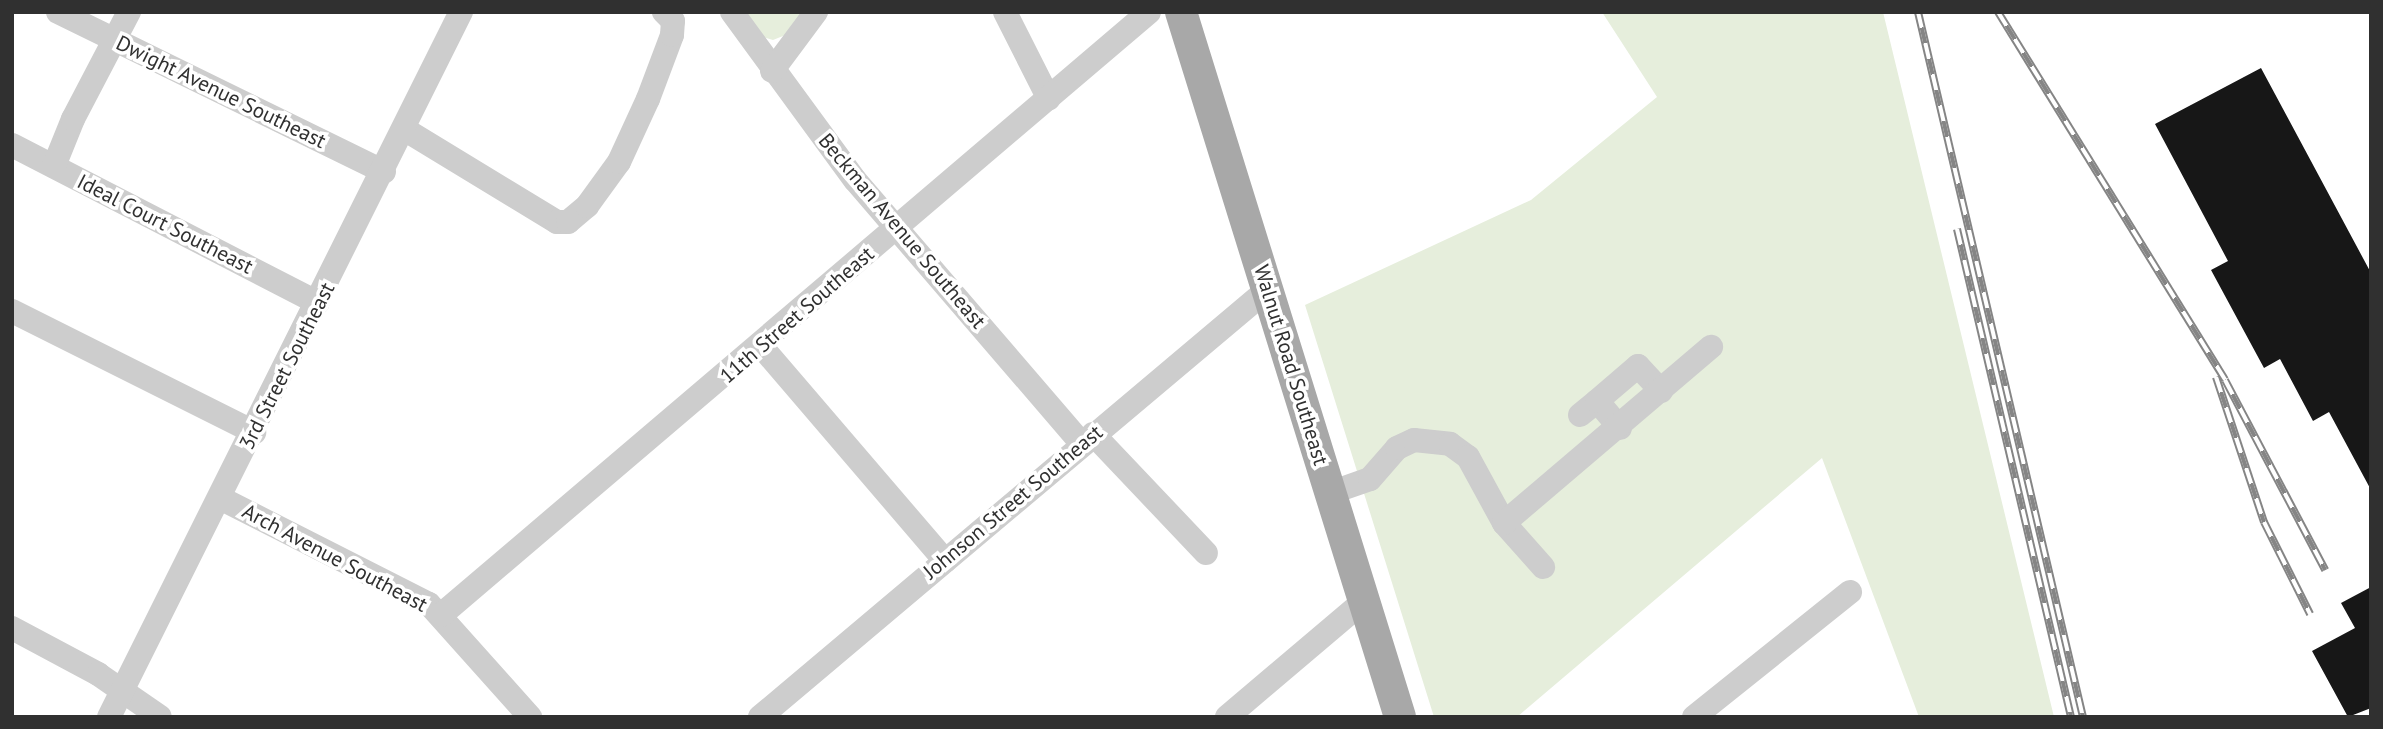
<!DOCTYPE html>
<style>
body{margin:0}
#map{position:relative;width:2383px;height:729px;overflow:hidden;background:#fff;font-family:"PT Sans",sans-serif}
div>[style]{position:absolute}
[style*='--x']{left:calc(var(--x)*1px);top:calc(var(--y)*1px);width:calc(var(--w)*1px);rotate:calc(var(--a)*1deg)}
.green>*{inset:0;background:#e6eedc}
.building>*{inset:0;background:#171717}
.minor>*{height:24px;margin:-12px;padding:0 12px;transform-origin:12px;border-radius:12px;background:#cdcdcd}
.major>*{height:32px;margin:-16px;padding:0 16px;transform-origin:16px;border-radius:16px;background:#a8a8a8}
.rail>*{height:8px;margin-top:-4px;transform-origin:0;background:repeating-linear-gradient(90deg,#fff 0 16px,#858585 0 32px);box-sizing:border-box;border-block:2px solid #858585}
span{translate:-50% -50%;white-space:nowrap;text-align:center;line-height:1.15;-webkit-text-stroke:7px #fff;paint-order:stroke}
.street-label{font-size:21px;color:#303030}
.frame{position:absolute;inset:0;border:14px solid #303030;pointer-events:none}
</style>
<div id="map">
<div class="green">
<i style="clip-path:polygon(743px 12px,803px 12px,788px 34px,773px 40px,763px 37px)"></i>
<i style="clip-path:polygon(1602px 12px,1883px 12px,2054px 717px,1919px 717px,1822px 458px,1517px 717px,1434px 717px,1305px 305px,1531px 200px,1657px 97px)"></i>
</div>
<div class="building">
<i style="clip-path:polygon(2261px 68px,2371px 273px,2371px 490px,2329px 412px,2313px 421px,2280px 359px,2264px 368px,2211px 270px,2228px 261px,2155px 124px)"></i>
<i style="clip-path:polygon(2371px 587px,2371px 708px,2348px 717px,2312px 651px,2355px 628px,2341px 603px)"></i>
</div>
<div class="minor">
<i style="--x:58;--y:12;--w:363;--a:26.1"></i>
<i style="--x:732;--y:12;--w:208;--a:53.8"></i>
<i style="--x:855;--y:180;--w:347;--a:49.3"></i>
<i style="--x:1005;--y:12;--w:97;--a:63.2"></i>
<i style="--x:772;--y:71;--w:74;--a:-53.3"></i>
<i style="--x:404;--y:129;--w:179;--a:31.3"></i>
<i style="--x:557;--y:222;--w:11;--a:0"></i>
<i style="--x:568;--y:222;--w:25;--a:-40"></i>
<i style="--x:587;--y:206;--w:54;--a:-54"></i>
<i style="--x:619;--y:162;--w:69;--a:-65.3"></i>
<i style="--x:648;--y:99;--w:68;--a:-69.4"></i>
<i style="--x:672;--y:35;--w:14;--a:-86"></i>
<i style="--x:673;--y:21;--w:13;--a:-135"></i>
<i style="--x:12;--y:145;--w:344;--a:27.3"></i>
<i style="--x:54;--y:166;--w:51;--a:-68"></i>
<i style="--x:73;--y:119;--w:121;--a:-62.4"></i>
<i style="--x:12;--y:311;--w:271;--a:26.6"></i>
<i style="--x:761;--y:346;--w:283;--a:49.4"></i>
<i style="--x:1580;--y:415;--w:22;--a:-39"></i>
<i style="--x:1620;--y:428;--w:35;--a:-130"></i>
<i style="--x:1597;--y:401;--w:54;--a:-40.5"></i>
<i style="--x:1638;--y:366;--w:34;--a:47"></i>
<i style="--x:1093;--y:434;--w:164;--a:46.5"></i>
<i style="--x:1330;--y:493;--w:42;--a:-19.3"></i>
<i style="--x:1370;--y:479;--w:41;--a:-48.9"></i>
<i style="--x:1397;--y:448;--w:19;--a:-25"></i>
<i style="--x:1414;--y:440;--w:36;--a:6"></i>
<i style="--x:1450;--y:444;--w:22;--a:36"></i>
<i style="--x:1468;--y:457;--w:75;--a:61.4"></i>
<i style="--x:1504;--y:523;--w:59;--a:48.4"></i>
<i style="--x:220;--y:498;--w:234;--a:26.9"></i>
<i style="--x:429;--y:604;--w:152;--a:48.2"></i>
<i style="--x:1504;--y:523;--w:272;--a:-40.4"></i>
<i style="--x:441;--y:615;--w:930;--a:-40.42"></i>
<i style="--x:12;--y:628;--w:98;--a:28.1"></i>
<i style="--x:98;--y:674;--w:75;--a:34.7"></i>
<i style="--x:109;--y:717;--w:788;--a:-63.47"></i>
<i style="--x:760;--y:717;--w:664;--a:-40.11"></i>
<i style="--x:1227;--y:717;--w:180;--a:-40.3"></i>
<i style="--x:1694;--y:717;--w:200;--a:-38.7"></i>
</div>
<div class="major">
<i style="--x:1181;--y:12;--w:738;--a:72.74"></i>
</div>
<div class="rail">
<i style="--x:1918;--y:12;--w:724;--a:76.83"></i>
<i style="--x:1998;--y:12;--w:432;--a:58.3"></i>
<i style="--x:2225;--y:380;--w:215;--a:62.2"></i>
<i style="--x:1957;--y:229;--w:501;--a:76.85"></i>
<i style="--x:2216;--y:377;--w:153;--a:71.7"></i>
<i style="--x:2264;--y:522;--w:103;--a:63.4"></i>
</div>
<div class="street-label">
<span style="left:221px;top:92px;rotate:26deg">Dwight Avenue Southeast</span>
<span style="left:165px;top:224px;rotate:27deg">Ideal Court Southeast</span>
<span style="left:902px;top:231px;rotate:50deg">Beckman Avenue Southeast</span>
<span style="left:797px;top:315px;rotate:-41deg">11th Street Southeast</span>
<span style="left:1291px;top:365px;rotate:73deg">Walnut Road Southeast</span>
<span style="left:287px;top:366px;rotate:-63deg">3rd Street Southeast</span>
<span style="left:1013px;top:502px;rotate:-40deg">Johnson Street Southeast</span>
<span style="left:335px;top:558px;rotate:28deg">Arch Avenue Southeast</span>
</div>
<div class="frame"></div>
</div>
